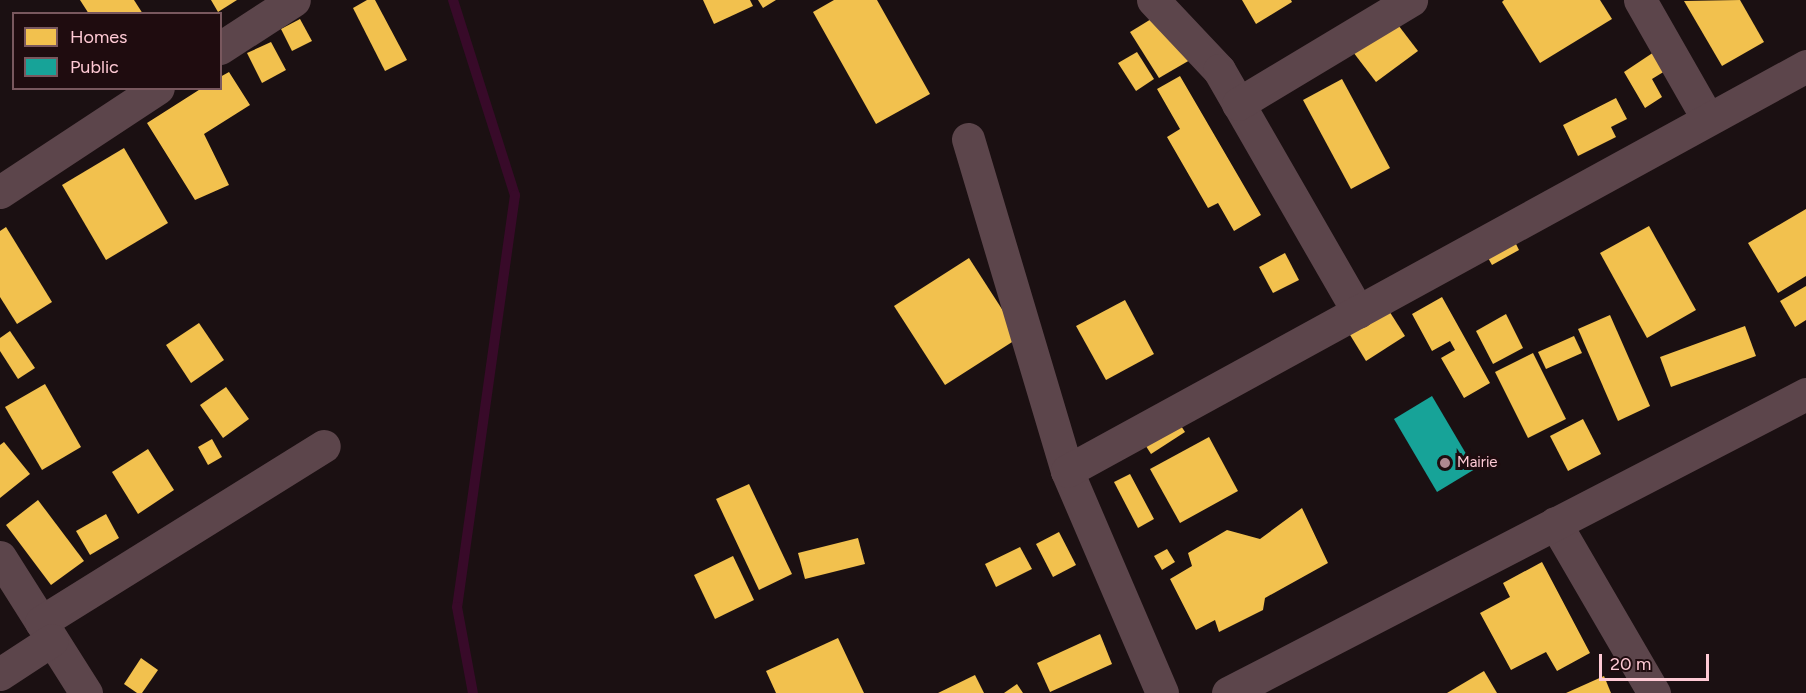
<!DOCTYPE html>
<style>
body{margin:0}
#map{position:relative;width:1806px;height:693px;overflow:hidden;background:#1b1012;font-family:Figtree,sans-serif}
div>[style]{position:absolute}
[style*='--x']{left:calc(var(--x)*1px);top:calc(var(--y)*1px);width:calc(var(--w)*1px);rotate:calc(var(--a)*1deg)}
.homes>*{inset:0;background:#f2c14e}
.public>*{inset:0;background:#17a398}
.stream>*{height:10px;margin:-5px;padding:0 5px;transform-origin:5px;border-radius:5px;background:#380a29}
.minor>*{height:33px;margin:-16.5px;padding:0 16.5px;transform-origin:16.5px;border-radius:16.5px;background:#5c454b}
.dots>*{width:16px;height:16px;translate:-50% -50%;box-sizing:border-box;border:3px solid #1f0c0f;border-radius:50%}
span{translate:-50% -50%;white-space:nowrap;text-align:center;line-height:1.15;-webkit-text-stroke:6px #1f0c0f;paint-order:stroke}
.poi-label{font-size:15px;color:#ffcad5}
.left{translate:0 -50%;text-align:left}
.legend{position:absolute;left:12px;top:12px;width:210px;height:78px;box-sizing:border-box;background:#1f0c0f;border:2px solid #79585e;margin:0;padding:8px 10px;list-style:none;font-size:18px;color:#ffcad5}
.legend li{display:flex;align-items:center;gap:12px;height:30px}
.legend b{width:30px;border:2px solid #79585e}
.scale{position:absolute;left:1599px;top:654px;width:110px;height:27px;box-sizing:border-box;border:3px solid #ffcad5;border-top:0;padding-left:8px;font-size:18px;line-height:21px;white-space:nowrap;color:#ffcad5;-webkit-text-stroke:4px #1f0c0f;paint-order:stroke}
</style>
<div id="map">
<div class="homes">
<i style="clip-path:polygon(80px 0,134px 0,143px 14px,89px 14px)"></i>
<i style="clip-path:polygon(211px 0,237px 0,218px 12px)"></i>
<i style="clip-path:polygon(367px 0,375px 0,407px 60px,385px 71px,353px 8px)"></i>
<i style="clip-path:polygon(703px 0,750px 0,753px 6px,714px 24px)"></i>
<i style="clip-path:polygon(758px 0,776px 0,763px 8px)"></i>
<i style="clip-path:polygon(834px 0,877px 0,930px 94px,876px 124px,813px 12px)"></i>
<i style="clip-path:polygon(1242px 0,1291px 0,1292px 2px,1256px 24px)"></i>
<i style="clip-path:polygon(1504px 0,1600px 0,1612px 19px,1540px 63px,1502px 2px)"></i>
<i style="clip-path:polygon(1740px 0,1764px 42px,1722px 66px,1684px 1px)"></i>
<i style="clip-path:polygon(1161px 13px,1190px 60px,1159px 78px,1130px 32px)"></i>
<i style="clip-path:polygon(1392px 17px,1418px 51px,1376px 82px,1350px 48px)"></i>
<i style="clip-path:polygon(300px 19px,312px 41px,292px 51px,281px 29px)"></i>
<i style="clip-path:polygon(271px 42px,286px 70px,262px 83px,247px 53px)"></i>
<i style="clip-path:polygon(1137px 52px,1154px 79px,1136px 91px,1118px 63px)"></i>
<i style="clip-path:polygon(1654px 52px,1665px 71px,1652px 79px,1662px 97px,1645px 108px,1624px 72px)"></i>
<i style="clip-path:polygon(229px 72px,250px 105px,204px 134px,229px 185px,195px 200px,147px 123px,202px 88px,220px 88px,220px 77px)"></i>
<i style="clip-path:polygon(1180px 76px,1261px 215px,1234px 231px,1218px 203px,1208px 208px,1167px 137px,1180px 129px,1157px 89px)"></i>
<i style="clip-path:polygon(1342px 79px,1390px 168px,1351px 189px,1303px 100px)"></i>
<i style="clip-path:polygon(1616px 98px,1627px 119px,1611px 127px,1616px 137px,1578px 156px,1563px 125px)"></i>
<i style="clip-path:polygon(124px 148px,168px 223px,106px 260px,62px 185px)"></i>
<i style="clip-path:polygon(1806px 209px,1806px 276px,1778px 293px,1748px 243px)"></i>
<i style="clip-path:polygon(1649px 226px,1696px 310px,1647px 338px,1600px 253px)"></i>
<i style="clip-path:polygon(6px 227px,52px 302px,17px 324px,0 297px,0 231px)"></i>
<i style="clip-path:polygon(1514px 240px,1519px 250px,1492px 265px,1487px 256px)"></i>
<i style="clip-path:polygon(1285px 253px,1299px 280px,1273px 293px,1259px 267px)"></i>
<i style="clip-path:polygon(969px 258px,1020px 337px,945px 385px,894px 306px)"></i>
<i style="clip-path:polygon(1806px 286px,1806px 320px,1795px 327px,1780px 301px)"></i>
<i style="clip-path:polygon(1442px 297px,1490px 383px,1464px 398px,1441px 358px,1455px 350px,1450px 341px,1432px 351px,1412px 314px)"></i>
<i style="clip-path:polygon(1125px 300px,1154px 354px,1106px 380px,1076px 326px)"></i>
<i style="clip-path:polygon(1386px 306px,1405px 336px,1366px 361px,1347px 330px)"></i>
<i style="clip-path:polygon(1506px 314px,1523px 348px,1493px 364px,1476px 331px)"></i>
<i style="clip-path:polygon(1610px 315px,1650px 406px,1618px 421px,1578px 329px)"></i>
<i style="clip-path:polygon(199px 323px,224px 360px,191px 383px,166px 345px)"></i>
<i style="clip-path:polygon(1745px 326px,1756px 356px,1671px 387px,1660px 357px)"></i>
<i style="clip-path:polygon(10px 331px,35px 368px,18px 379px,0 351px,0 338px)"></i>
<i style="clip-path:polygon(1574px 336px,1582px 353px,1546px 369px,1538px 352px)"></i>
<i style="clip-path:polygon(1533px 353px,1566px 419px,1528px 438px,1495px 372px)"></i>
<i style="clip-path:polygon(45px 384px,81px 447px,42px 470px,5px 407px)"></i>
<i style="clip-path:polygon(226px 387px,249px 419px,223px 438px,200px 405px)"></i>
<i style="clip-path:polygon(1583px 419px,1601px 454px,1568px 471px,1550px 436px)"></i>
<i style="clip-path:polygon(1178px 421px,1185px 432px,1151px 454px,1144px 443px)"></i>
<i style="clip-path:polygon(1209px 437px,1238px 491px,1180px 523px,1150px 469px)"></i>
<i style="clip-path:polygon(212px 439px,222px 457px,208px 465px,198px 447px)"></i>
<i style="clip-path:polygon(4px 442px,30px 474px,0 498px,0 445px)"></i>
<i style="clip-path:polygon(148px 449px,174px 490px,138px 514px,112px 472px)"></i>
<i style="clip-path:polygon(1130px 474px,1154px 519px,1138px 528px,1114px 482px)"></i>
<i style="clip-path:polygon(749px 484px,792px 574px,759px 590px,716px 499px)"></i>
<i style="clip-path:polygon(38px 500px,84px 561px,51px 585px,6px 525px)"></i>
<i style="clip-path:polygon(1302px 508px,1328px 563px,1265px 598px,1263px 610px,1219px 632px,1215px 620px,1196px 630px,1170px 579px,1192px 566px,1188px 553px,1227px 530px,1260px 539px)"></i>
<i style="clip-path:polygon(106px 514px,119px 538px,90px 555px,76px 531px)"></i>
<i style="clip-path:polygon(1059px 532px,1076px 565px,1053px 577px,1036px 544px)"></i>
<i style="clip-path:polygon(858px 538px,865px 564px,805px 579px,798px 553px)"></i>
<i style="clip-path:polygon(1020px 547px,1032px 569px,996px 587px,985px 564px)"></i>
<i style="clip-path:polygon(1167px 549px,1175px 562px,1162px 570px,1154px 556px)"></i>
<i style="clip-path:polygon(733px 556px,754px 600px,715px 619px,694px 575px)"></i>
<i style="clip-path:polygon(1542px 562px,1590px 653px,1557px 671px,1546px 652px,1511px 670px,1480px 613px,1510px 597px,1503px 583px)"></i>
<i style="clip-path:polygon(1100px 634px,1112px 664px,1050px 692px,1037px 663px)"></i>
<i style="clip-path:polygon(838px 638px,864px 693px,776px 693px,766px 671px)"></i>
<i style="clip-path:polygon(141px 658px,158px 670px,142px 693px,137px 693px,124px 684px)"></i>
<i style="clip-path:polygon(1484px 671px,1497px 693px,1447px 693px)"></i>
<i style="clip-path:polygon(975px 675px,984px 693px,938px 693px)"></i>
<i style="clip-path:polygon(1604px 676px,1611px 693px,1566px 693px)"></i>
<i style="clip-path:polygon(1017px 684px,1023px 693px,1004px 693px)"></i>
</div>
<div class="public">
<i style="clip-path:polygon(1432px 396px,1475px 469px,1437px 492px,1394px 419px)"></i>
</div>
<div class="stream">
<i style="--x:453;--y:0;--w:205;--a:72.4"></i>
<i style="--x:515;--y:195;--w:416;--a:98"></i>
<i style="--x:457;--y:607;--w:87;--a:79.5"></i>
</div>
<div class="minor">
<i style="--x:1153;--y:0;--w:96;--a:46.7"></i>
<i style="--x:1219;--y:70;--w:279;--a:60.1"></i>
<i style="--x:1640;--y:0;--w:137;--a:60.3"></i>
<i style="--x:220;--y:48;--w:88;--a:-33"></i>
<i style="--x:1238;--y:104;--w:202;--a:-31"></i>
<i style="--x:968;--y:139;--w:346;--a:73.4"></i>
<i style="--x:1067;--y:471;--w:241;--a:66.8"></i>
<i style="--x:0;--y:192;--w:189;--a:-33.4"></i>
<i style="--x:1067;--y:471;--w:843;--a:-28.72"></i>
<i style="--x:1555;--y:523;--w:197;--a:59.8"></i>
<i style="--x:0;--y:557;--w:161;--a:57.7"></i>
<i style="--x:41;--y:622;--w:333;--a:-31.9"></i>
<i style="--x:0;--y:674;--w:62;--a:-33.2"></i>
<i style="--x:1228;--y:693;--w:651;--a:-27.35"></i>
</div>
<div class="dots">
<i style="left:1445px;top:463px;background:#af8991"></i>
</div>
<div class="poi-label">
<span class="left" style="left:1457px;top:463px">Mairie</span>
</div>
<ul class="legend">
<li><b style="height:16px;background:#f2c14e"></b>Homes</li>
<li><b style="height:16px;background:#17a398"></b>Public</li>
</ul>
<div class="scale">20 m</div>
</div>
